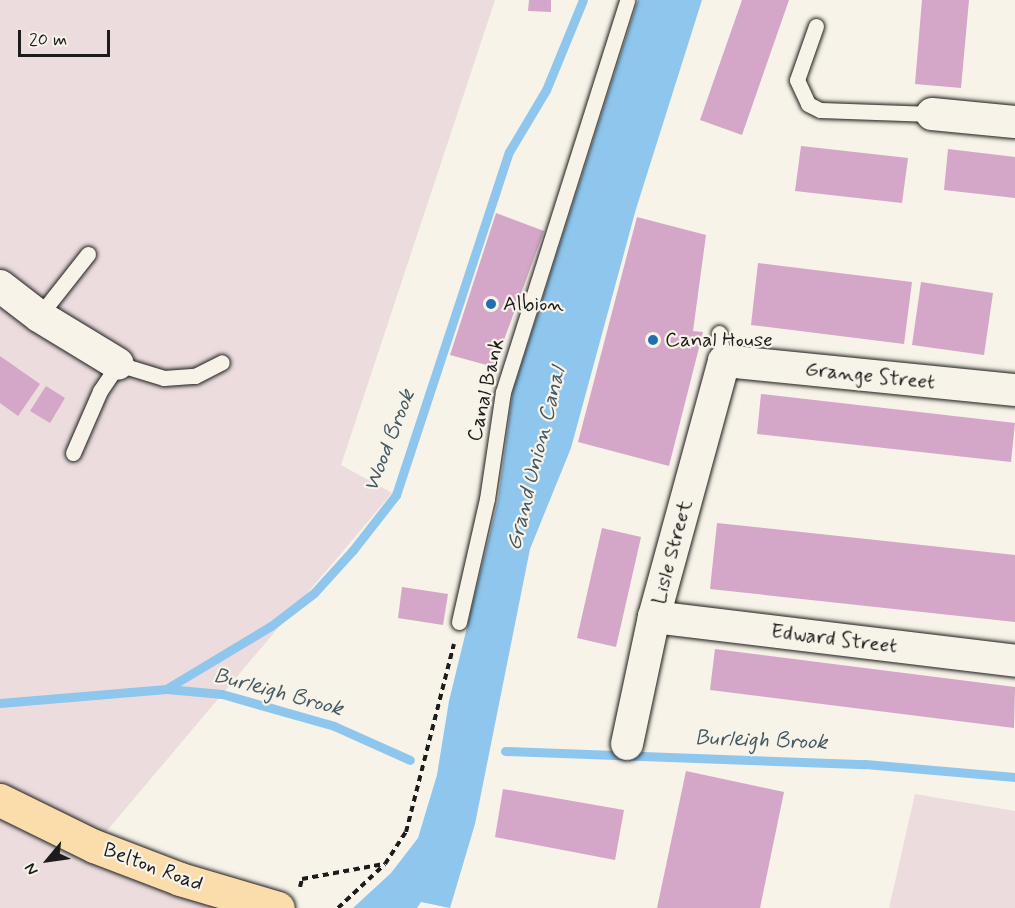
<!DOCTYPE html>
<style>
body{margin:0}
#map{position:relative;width:1015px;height:908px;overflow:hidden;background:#f7f3e8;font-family:Mynerve,sans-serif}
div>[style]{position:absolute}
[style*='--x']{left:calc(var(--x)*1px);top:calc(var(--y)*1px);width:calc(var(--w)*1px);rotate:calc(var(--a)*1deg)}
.built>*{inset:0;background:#ecdcde}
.water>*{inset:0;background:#8ec6ed}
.stream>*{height:9px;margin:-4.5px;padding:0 4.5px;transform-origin:4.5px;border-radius:4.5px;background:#8ec6ed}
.building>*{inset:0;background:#d4a6c7}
.path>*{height:4px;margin-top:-2px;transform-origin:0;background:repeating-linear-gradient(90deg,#1c1c1c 0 6px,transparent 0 10.5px)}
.roads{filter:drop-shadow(0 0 2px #1c1c1c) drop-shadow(0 0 2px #1c1c1c)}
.lane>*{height:15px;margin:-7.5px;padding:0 7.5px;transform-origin:7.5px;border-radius:7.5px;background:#f7f3e8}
.street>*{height:32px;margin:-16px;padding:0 16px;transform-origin:16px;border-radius:16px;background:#f7f3e8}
.primary>*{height:33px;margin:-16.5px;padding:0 16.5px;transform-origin:16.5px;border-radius:16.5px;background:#faddab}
.dots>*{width:16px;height:16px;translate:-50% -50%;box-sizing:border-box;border:3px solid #f7f3e8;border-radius:50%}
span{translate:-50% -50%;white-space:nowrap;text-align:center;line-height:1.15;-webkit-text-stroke:4.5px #f7f3e8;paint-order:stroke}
.poi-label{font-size:21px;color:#1c1c1c}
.left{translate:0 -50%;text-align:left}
.street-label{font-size:21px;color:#1c1c1c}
.water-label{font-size:22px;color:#445865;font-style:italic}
.north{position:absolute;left:18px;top:830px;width:60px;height:60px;-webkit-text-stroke:4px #f7f3e8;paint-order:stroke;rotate:241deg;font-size:16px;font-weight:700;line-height:24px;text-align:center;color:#1c1c1c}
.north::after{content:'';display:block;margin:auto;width:21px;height:27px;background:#1c1c1c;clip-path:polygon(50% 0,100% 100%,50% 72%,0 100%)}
.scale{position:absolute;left:18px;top:30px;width:92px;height:27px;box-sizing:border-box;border:3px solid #1c1c1c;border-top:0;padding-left:8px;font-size:18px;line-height:21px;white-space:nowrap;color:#1c1c1c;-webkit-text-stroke:4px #f7f3e8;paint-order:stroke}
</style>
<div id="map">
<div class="built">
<i style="clip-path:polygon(0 0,495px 0,341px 465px,392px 493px,94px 846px,278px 908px,0 908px)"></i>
<i style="clip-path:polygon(915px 794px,1015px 811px,1015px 908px,889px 908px)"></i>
</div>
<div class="water">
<i style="clip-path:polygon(638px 0,702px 0,636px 209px,571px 448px,530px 549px,475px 824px,450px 908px,421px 902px,417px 908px,353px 908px,391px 873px,418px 838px,437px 775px,449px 701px,498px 500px,513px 391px)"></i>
</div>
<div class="stream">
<i style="--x:167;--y:689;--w:55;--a:5.2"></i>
<i style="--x:222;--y:694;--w:116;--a:15.9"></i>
<i style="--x:334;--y:726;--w:83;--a:24.1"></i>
<i style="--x:0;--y:703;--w:167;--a:-4.8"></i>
<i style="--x:166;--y:689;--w:122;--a:-31"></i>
<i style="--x:271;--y:626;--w:54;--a:-37.5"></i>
<i style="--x:314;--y:593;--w:58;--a:-47.8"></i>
<i style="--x:353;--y:550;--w:70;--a:-52"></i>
<i style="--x:396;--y:495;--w:361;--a:-71.8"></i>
<i style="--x:509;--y:152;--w:72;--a:-59.2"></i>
<i style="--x:546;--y:90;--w:97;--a:-67.7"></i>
<i style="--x:505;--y:751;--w:360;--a:2.1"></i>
<i style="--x:865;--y:764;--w:151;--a:5"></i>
</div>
<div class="building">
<i style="clip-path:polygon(529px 0,551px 0,551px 12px,528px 11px)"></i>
<i style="clip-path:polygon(742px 0,789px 0,742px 135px,700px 120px)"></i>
<i style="clip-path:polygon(922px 0,969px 0,961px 88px,915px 84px)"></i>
<i style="clip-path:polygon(801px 146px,908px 158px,902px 203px,795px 191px)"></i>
<i style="clip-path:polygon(948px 149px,1015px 157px,1015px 198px,944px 190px)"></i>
<i style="clip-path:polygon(496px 213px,544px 231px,494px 367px,450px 355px)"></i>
<i style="clip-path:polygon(637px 217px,706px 235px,693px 331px,703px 332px,669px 466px,578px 442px)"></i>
<i style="clip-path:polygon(758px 263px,912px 282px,904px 344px,751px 325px)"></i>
<i style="clip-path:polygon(921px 282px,993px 293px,984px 355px,912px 345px)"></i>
<i style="clip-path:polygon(0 356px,40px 384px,18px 416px,0 403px)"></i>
<i style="clip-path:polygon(46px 386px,65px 398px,50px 423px,30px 411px)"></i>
<i style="clip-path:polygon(761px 394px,1015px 423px,1011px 462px,757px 434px)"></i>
<i style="clip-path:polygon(717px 523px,1015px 555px,1015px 622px,710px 589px)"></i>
<i style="clip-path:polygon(602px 528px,641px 537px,616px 647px,577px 638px)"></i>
<i style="clip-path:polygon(402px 587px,448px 594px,443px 625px,398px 618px)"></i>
<i style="clip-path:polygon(715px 649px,1015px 687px,1014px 728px,710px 690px)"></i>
<i style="clip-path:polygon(686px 771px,784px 792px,760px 908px,657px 908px)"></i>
<i style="clip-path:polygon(503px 789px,624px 810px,615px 860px,495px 837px)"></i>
</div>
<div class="path">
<i style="--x:300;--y:887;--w:8;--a:-76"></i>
<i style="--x:302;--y:879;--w:83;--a:-10.4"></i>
<i style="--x:338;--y:908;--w:64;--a:-43.1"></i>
<i style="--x:385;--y:864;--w:38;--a:-57"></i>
<i style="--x:406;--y:832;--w:194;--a:-75.7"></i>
</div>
<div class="roads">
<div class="lane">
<i style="--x:816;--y:26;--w:57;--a:109.4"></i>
<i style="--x:797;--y:80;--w:26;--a:65"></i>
<i style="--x:808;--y:104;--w:13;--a:27"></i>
<i style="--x:820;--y:110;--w:112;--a:2"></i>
<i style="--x:39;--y:316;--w:79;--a:-51.7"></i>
<i style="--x:719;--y:333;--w:28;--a:80"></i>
<i style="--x:73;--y:453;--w:68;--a:-66.5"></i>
<i style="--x:100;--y:391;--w:32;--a:-56"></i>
<i style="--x:118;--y:364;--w:48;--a:16.9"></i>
<i style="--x:164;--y:378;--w:31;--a:-4"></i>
<i style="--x:195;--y:376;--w:30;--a:-27"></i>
<i style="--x:459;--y:622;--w:126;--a:-77.2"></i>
<i style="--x:487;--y:499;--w:108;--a:-81.5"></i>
<i style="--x:503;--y:392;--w:411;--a:-72.4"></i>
</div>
<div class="street">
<i style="--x:932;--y:114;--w:83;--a:5.5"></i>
<i style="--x:0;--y:286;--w:49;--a:37.6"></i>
<i style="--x:39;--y:316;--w:92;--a:31.3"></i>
<i style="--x:654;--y:617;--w:364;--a:6.9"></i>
<i style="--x:627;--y:744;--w:130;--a:-78"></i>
<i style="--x:654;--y:617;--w:265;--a:-74.7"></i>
<i style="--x:724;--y:361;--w:292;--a:5.7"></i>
</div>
<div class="primary">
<i style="--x:0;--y:800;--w:105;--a:26.1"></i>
<i style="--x:94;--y:846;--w:92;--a:21"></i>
<i style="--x:180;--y:879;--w:102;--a:16.5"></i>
</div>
</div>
<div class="dots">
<i style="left:491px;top:304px;background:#1f6fb2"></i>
<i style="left:653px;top:340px;background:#1f6fb2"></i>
</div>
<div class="poi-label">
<span class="left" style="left:503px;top:304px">Albion</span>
<span class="left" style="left:665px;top:340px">Canal House</span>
</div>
<div class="street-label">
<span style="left:870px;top:376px;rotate:6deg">Grange Street</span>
<span style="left:486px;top:390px;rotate:-77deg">Canal Bank</span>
<span style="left:672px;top:552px;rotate:-75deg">Lisle Street</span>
<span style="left:834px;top:639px;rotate:7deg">Edward Street</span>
<span style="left:153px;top:867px;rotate:20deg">Belton Road</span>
</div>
<div class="water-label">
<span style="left:390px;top:441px;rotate:-69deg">Wood Brook</span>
<span style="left:537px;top:459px;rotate:-76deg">Grand Union Canal</span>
<span style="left:278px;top:693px;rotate:15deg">Burleigh Brook</span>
<span style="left:761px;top:741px;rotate:2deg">Burleigh Brook</span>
</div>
<div class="north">N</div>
<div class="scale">20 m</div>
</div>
